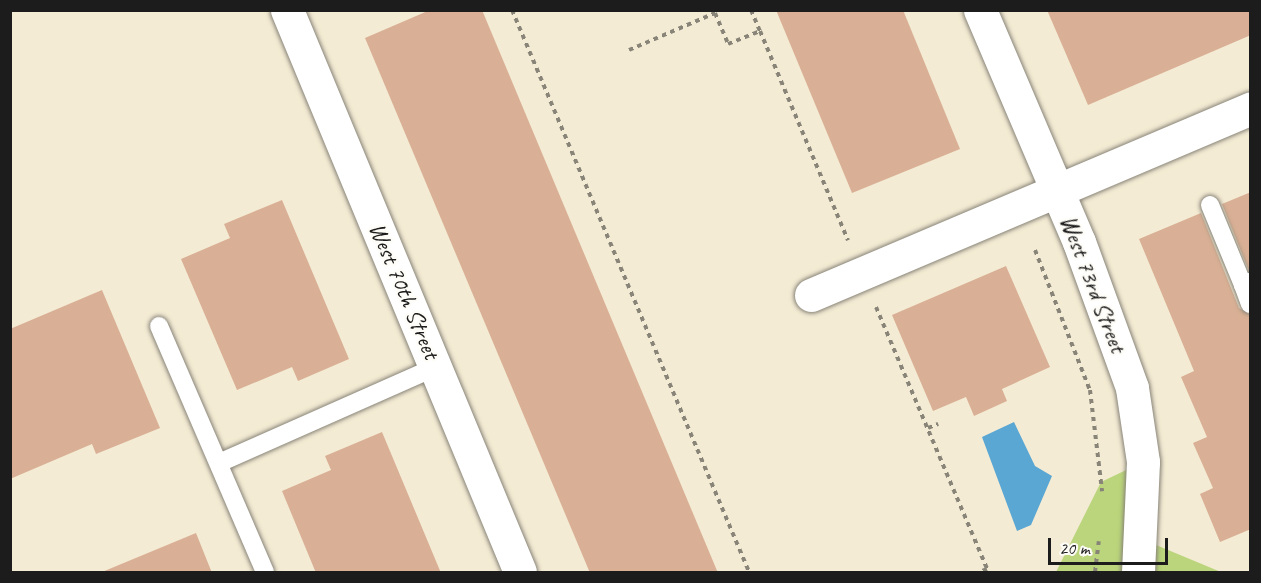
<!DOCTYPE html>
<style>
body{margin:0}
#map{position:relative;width:1261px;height:583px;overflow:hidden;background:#f4ebd4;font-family:Caveat,sans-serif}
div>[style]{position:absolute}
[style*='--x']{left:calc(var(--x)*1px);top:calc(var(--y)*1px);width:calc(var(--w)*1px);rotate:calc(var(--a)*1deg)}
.green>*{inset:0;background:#bad57b}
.water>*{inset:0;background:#5ba7d3}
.building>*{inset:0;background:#d9b095}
.path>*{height:4px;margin-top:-2px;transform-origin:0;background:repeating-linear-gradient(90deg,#888478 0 4.5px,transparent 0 9px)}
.roads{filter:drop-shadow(0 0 2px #888478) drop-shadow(0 0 2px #888478)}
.service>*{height:18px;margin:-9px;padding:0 9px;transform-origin:9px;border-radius:9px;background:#fff}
.minor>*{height:33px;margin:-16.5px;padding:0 16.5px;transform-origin:16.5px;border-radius:16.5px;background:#fff}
.tertiary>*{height:33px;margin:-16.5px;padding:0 16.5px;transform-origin:16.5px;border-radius:16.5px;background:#fff}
span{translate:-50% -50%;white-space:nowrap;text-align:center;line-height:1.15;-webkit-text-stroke:4.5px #fdfcf7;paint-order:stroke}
.street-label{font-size:24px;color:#1c1c1c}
.frame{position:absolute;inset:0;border:12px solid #1c1c1c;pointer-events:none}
.scale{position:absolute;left:1048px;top:538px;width:120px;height:27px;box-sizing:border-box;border:3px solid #1c1c1c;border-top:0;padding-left:8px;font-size:18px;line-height:21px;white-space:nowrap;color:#1c1c1c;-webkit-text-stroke:4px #fdfcf7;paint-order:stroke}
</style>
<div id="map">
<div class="green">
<i style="clip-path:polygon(1143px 462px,1144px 540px,1221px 572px,1056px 572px,1101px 482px)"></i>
</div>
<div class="water">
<i style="clip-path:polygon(1014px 422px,1035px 466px,1052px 476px,1031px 525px,1017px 531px,982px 437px)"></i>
</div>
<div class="building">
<i style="clip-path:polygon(430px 10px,482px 10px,718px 573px,590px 573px,365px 38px)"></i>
<i style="clip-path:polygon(776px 10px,903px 10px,960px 149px,852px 193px)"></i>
<i style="clip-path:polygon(1047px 10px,1251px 10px,1251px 35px,1088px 105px)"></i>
<i style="clip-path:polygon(1251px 192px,1251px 271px,1249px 271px,1222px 204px)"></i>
<i style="clip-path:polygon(282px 200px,349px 359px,298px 381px,292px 367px,237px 390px,181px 259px,230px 238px,224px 224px)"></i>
<i style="clip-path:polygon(1201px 213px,1239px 308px,1251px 315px,1251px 529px,1220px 542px,1200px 494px,1213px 488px,1193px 443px,1207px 437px,1181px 377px,1194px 371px,1139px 239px)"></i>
<i style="clip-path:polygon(1006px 266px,1050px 367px,1002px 389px,1007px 401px,974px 416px,966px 397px,933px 411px,892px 315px)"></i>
<i style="clip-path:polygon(102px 290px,160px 428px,96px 454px,92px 444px,10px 479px,10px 329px)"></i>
<i style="clip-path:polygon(382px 432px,441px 573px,316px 573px,282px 491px,331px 470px,325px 456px)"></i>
<i style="clip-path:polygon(196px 533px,212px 573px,102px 573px,102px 572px)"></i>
</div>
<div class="path">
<i style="--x:512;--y:10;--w:610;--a:67.13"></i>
<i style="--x:751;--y:10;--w:23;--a:67"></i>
<i style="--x:629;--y:50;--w:94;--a:-23.3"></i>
<i style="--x:715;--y:13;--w:34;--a:67"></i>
<i style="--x:728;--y:44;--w:35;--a:-22"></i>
<i style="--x:760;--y:31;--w:227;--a:67.2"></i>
<i style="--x:1035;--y:250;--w:150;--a:68.6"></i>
<i style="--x:1090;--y:390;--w:102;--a:83.2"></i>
<i style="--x:876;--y:307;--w:285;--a:67"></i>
<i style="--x:987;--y:569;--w:9;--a:159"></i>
<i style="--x:928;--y:428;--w:11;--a:-22"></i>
<i style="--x:1095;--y:572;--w:31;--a:-83"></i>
</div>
<div class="roads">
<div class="service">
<i style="--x:1210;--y:205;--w:87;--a:67.6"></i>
<i style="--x:1243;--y:285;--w:8;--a:-23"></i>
<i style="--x:1243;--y:285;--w:20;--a:70"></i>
<i style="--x:159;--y:326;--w:268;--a:66.7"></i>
<i style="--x:219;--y:463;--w:237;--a:-23.9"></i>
</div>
<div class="minor">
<i style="--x:287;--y:10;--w:608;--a:67.48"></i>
<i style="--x:811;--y:295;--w:477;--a:-23"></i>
</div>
<div class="tertiary">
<i style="--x:980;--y:10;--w:252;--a:66.9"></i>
<i style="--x:1079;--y:242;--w:155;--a:70"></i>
<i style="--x:1132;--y:388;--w:75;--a:81.5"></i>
<i style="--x:1143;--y:462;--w:110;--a:92.6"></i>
</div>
</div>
<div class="street-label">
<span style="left:1093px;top:284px;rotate:69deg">West 73rd Street</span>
<span style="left:404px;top:291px;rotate:67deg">West 70th Street</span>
</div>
<div class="frame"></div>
<div class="scale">20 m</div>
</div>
